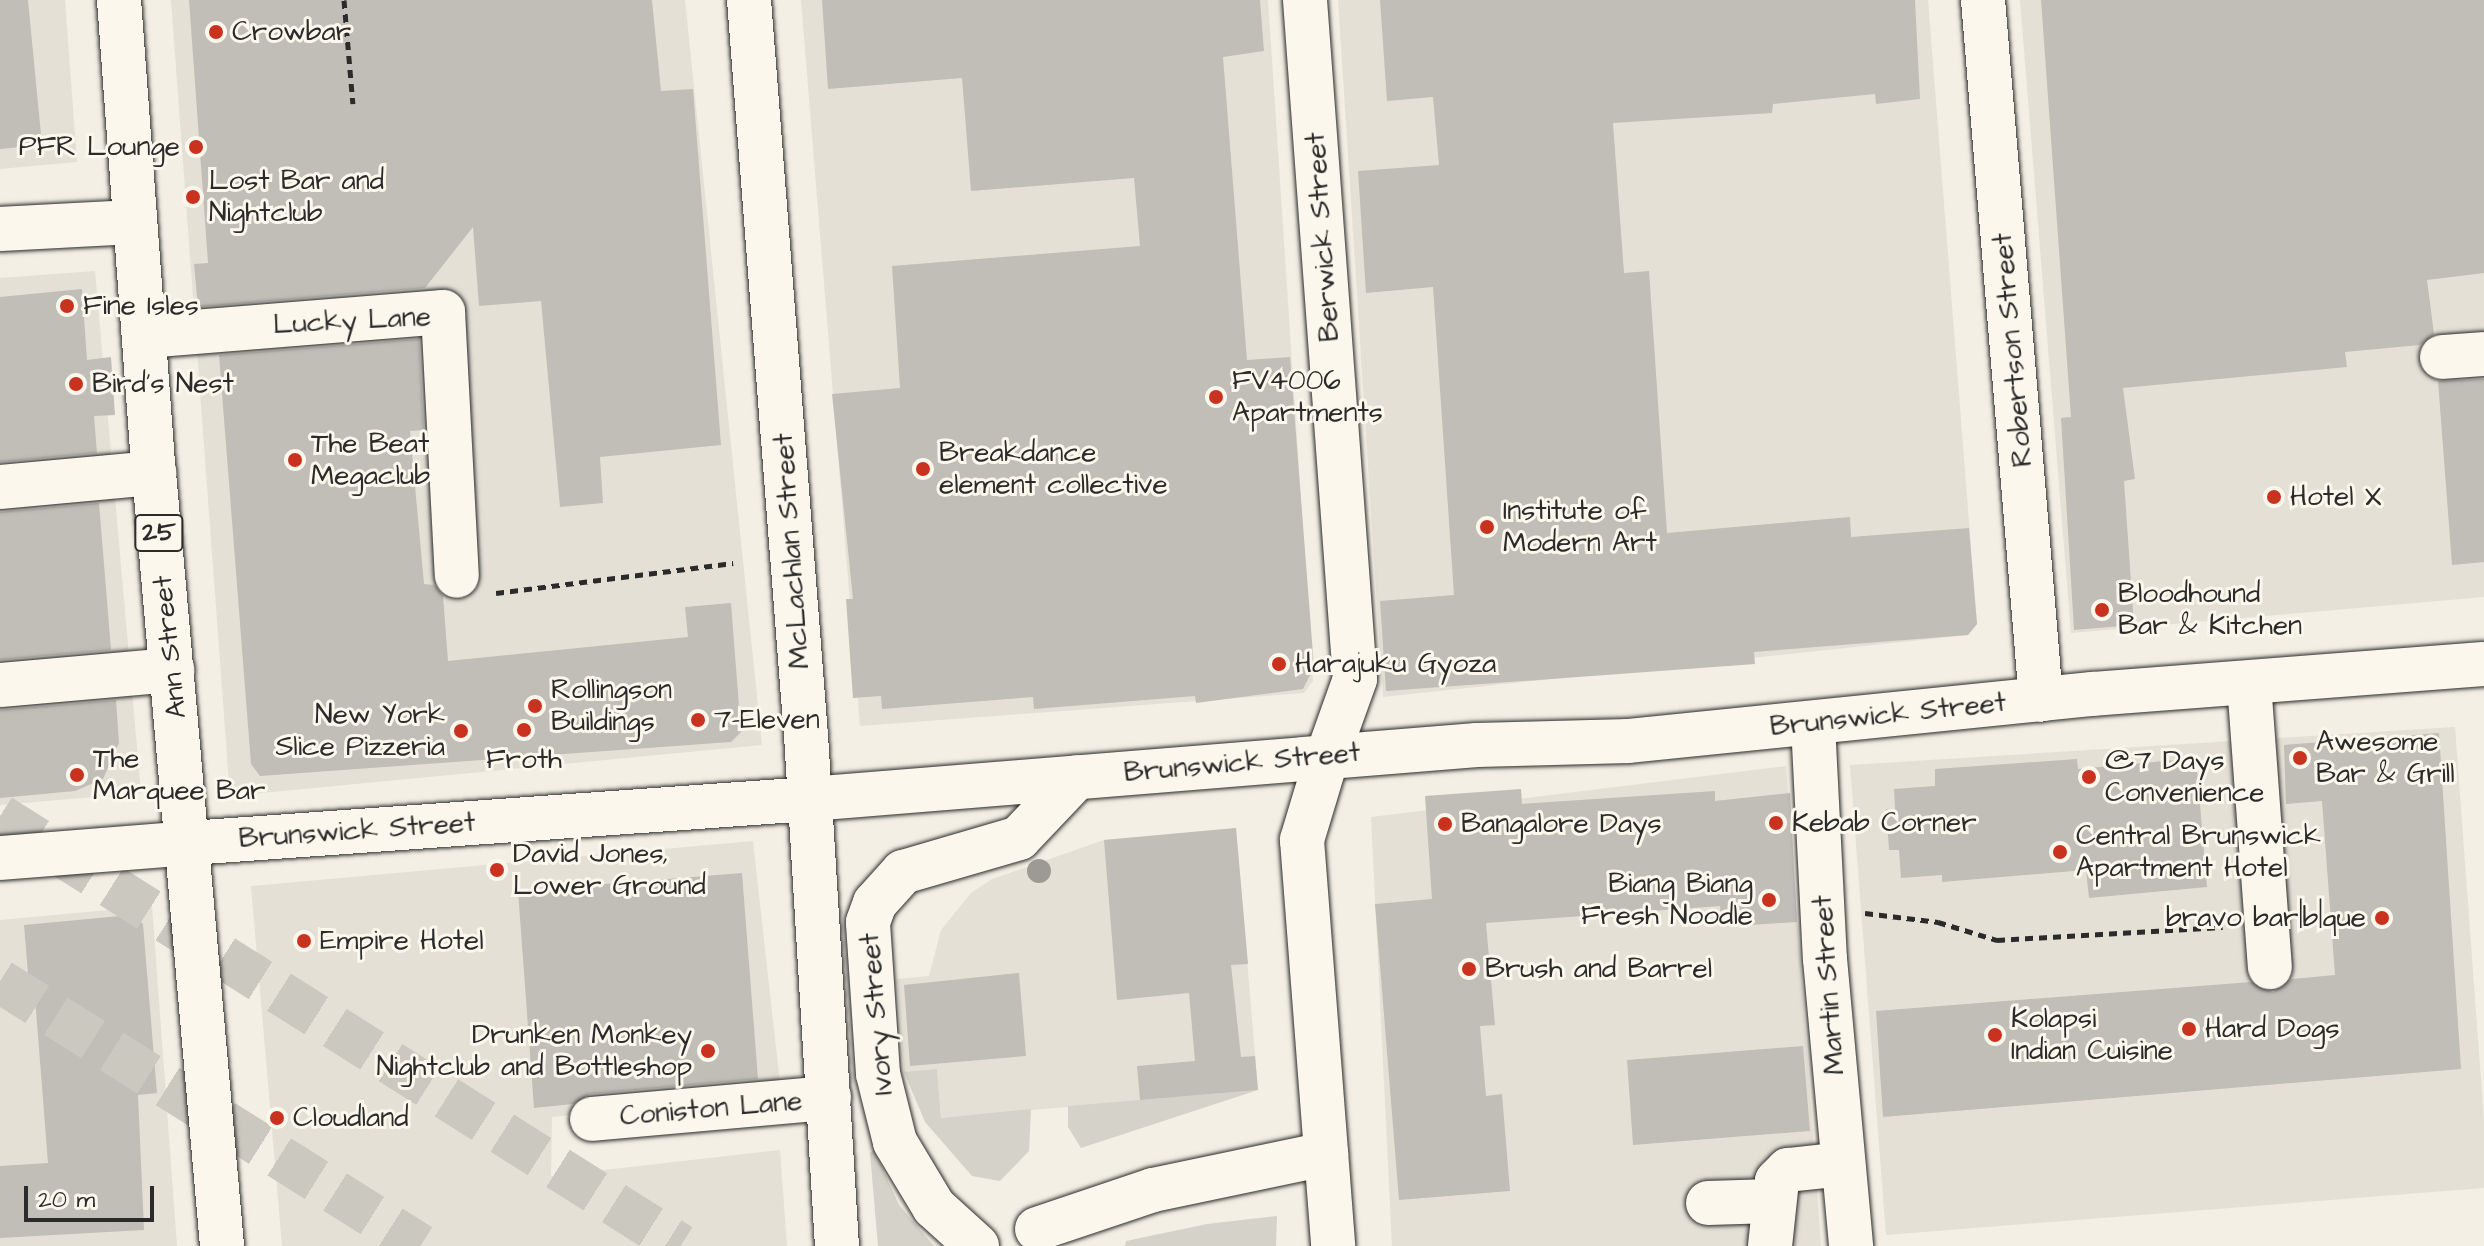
<!DOCTYPE html>
<style>
body{margin:0}
#map{position:relative;width:2484px;height:1246px;overflow:hidden;background:#f3efe4;font-family:"Architects Daughter",sans-serif}
div>[style]{position:absolute}
[style*='--x']{left:calc(var(--x)*1px);top:calc(var(--y)*1px);width:calc(var(--w)*1px);rotate:calc(var(--a)*1deg)}
.built>*{inset:0;background:#e4e0d6}
.green>*{inset:0;background:#d5d2c9}
.building>*{inset:0;background:#c0beb6}
.highway-tunnel>*{height:44px;margin-top:-22px;transform-origin:0;background:repeating-linear-gradient(90deg,#cbc8bf 0 44px,transparent 0 66px)}
.path>*{height:5px;margin-top:-2.5px;transform-origin:0;background:repeating-linear-gradient(90deg,#2b2b2b 0 8px,transparent 0 14px)}
.roads{filter:drop-shadow(0 0 2px #2b2b2b) drop-shadow(0 0 2px #2b2b2b)}
.minor>*{height:44px;margin:-22px;padding:0 22px;transform-origin:22px;border-radius:22px;background:#fbf7ec}
.major>*{height:44px;margin:-22px;padding:0 22px;transform-origin:22px;border-radius:22px;background:#fbf7ec}
.trees>*{width:24px;height:24px;margin:-12px;border-radius:50%;background:#9d9a94}
.dots>*{width:22px;height:22px;translate:-50% -50%;box-sizing:border-box;border:4px solid #fbf7ec;border-radius:50%}
span{translate:-50% -50%;white-space:nowrap;text-align:center;line-height:1.15;-webkit-text-stroke:6px #fbf7ec;paint-order:stroke}
.shield-label span{padding:2px 6px;background:#fbf7ec;border:2px solid;border-radius:6px;-webkit-text-stroke-width:0}
.shield-label{font-size:26px;color:#2b2b2b;font-weight:700}
.poi-label{font-size:28px;color:#2b2b2b}
.left{translate:0 -50%;text-align:left}
.right{translate:-100% -50%;text-align:right}
.street-label{font-size:28px;color:#2b2b2b}
.scale{position:absolute;left:24px;top:1186px;width:130px;height:36px;box-sizing:border-box;border:4px solid #2b2b2b;border-top:0;padding-left:10px;font-size:24px;line-height:28px;white-space:nowrap;color:#2b2b2b;-webkit-text-stroke:6px #fbf7ec;paint-order:stroke}
</style>
<div id="map">
<div class="built">
<i style="clip-path:polygon(0 0,65px 0,77px 162px,0 169px)"></i>
<i style="clip-path:polygon(171px 0,685px 0,762px 745px,230px 796px)"></i>
<i style="clip-path:polygon(801px 0,1268px 0,1313px 681px,1304px 693px,860px 726px)"></i>
<i style="clip-path:polygon(1338px 0,1928px 0,1977px 624px,1968px 635px,1383px 697px)"></i>
<i style="clip-path:polygon(2020px 0,2484px 0,2484px 597px,2071px 633px)"></i>
<i style="clip-path:polygon(95px 271px,141px 793px,0 805px,0 278px)"></i>
<i style="clip-path:polygon(2455px 727px,2484px 1121px,2484px 1188px,1886px 1235px,1850px 765px)"></i>
<i style="clip-path:polygon(1786px 766px,1821px 1246px,1392px 1246px,1371px 817px)"></i>
<i style="clip-path:polygon(1236px 828px,1258px 1090px,941px 1118px,937px 1070px,904px 1072px,897px 979px,929px 976px,941px 930px,971px 893px,992px 879px,1104px 840px)"></i>
<i style="clip-path:polygon(753px 841px,781px 1092px,552px 1117px,551px 1176px,780px 1150px,787px 1246px,282px 1246px,251px 886px)"></i>
<i style="clip-path:polygon(152px 906px,177px 1246px,0 1246px,0 920px)"></i>
</div>
<div class="green">
<i style="clip-path:polygon(937px 1069px,941px 1118px,1031px 1109px,1029px 1151px,1000px 1181px,972px 1176px,925px 1122px,904px 1072px)"></i>
<i style="clip-path:polygon(1258px 1090px,1081px 1148px,1068px 1127px,1068px 1106px)"></i>
<i style="clip-path:polygon(874px 1150px,899px 1205px,934px 1246px,878px 1246px,870px 1153px)"></i>
<i style="clip-path:polygon(1277px 1216px,1276px 1246px,1125px 1246px,1126px 1241px,1207px 1224px)"></i>
</div>
<div class="building">
<i style="clip-path:polygon(0 0,28px 0,42px 145px,0 149px)"></i>
<i style="clip-path:polygon(189px 0,652px 0,661px 91px,693px 89px,721px 445px,600px 457px,603px 503px,560px 507px,541px 301px,479px 306px,473px 227px,425px 288px,198px 307px,194px 264px,208px 263px)"></i>
<i style="clip-path:polygon(822px 0,1260px 0,1264px 51px,1223px 57px,1247px 360px,1290px 357px,1314px 667px,1303px 689px,1196px 703px,1195px 696px,1034px 709px,1033px 697px,882px 709px,881px 696px,853px 698px,846px 599px,853px 599px,832px 394px,900px 388px,892px 266px,1140px 246px,1134px 178px,971px 191px,962px 78px,828px 89px)"></i>
<i style="clip-path:polygon(1380px 0,1915px 0,1920px 99px,1876px 104px,1875px 94px,1773px 104px,1772px 113px,1613px 123px,1624px 273px,1649px 271px,1667px 533px,1850px 517px,1851px 537px,1969px 528px,1977px 624px,1968px 635px,1754px 652px,1755px 664px,1386px 691px,1380px 601px,1454px 595px,1433px 287px,1366px 293px,1358px 171px,1439px 165px,1433px 97px,1387px 101px)"></i>
<i style="clip-path:polygon(2041px 0,2484px 0,2484px 273px,2427px 280px,2434px 334px,2420px 345px,2345px 352px,2347px 367px,2123px 388px,2135px 479px,2124px 481px,2134px 625px,2074px 630px,2061px 418px,2071px 417px)"></i>
<i style="clip-path:polygon(82px 289px,87px 360px,111px 357px,115px 415px,94px 416px,97px 453px,0 462px,0 297px)"></i>
<i style="clip-path:polygon(419px 339px,424px 430px,410px 431px,424px 584px,434px 585px,443px 596px,448px 661px,688px 637px,685px 607px,731px 603px,741px 732px,731px 742px,260px 776px,251px 764px,219px 355px)"></i>
<i style="clip-path:polygon(2484px 379px,2484px 562px,2452px 565px,2438px 381px)"></i>
<i style="clip-path:polygon(99px 503px,111px 650px,0 660px,0 512px)"></i>
<i style="clip-path:polygon(116px 700px,119px 743px,103px 779px,75px 791px,0 798px,0 710px)"></i>
<i style="clip-path:polygon(2439px 733px,2461px 1069px,1883px 1117px,1876px 1011px,2251px 982px,2273px 992px,2292px 979px,2335px 975px,2322px 801px,2286px 804px,2284px 745px)"></i>
<i style="clip-path:polygon(2196px 758px,2207px 887px,2089px 898px,2086px 870px,1942px 882px,1942px 875px,1901px 878px,1899px 850px,1889px 850px,1886px 809px,1895px 809px,1894px 789px,1935px 786px,1935px 769px,2077px 759px,2078px 769px)"></i>
<i style="clip-path:polygon(1521px 789px,1522px 804px,1715px 791px,1715px 801px,1790px 793px,1797px 922px,1721px 927px,1720px 906px,1486px 923px,1495px 1025px,1480px 1026px,1486px 1096px,1502px 1094px,1510px 1191px,1399px 1200px,1375px 904px,1432px 899px,1425px 796px)"></i>
<i style="clip-path:polygon(1236px 828px,1248px 964px,1231px 965px,1241px 1057px,1255px 1056px,1258px 1090px,1140px 1100px,1137px 1066px,1195px 1061px,1189px 993px,1117px 1000px,1104px 840px)"></i>
<i style="clip-path:polygon(742px 873px,758px 1079px,590px 1094px,573px 1104px,534px 1108px,518px 891px)"></i>
<i style="clip-path:polygon(131px 915px,143px 924px,157px 1093px,138px 1095px,144px 1230px,0 1238px,0 1166px,48px 1163px,34px 985px,29px 986px,24px 925px)"></i>
<i style="clip-path:polygon(1019px 973px,1026px 1056px,910px 1066px,904px 985px)"></i>
<i style="clip-path:polygon(1803px 1046px,1810px 1131px,1633px 1145px,1627px 1060px)"></i>
</div>
<div class="highway-tunnel">
<i style="--x:0;--y:816;--w:805;--a:32.27"></i>
<i style="--x:0;--y:981;--w:497;--a:32.2"></i>
</div>
<div class="path">
<i style="--x:344;--y:0;--w:104;--a:85.1"></i>
<i style="--x:496;--y:593;--w:239;--a:-7.2"></i>
<i style="--x:1865;--y:913;--w:74;--a:7"></i>
<i style="--x:1938;--y:922;--w:62;--a:17"></i>
<i style="--x:1997;--y:940;--w:226;--a:-3.3"></i>
</div>
<div class="roads">
<div class="minor">
<i style="--x:1305;--y:0;--w:681;--a:85.79"></i>
<i style="--x:1355;--y:679;--w:83;--a:109.7"></i>
<i style="--x:1983;--y:0;--w:702;--a:85.26"></i>
<i style="--x:0;--y:229;--w:135;--a:-3"></i>
<i style="--x:145;--y:336;--w:299;--a:-4.6"></i>
<i style="--x:443;--y:312;--w:264;--a:87"></i>
<i style="--x:2442;--y:357;--w:42;--a:-4.1"></i>
<i style="--x:0;--y:487;--w:155;--a:-5.2"></i>
<i style="--x:2249;--y:683;--w:285;--a:85.8"></i>
<i style="--x:0;--y:685;--w:173;--a:-5"></i>
<i style="--x:1813;--y:724;--w:235;--a:87.1"></i>
<i style="--x:1825;--y:959;--w:288;--a:84.8"></i>
<i style="--x:0;--y:858;--w:191;--a:-4.5"></i>
<i style="--x:592;--y:1119;--w:238;--a:-5.1"></i>
<i style="--x:1708;--y:1203;--w:64;--a:-1.8"></i>
<i style="--x:1037;--y:1229;--w:122;--a:-18.6"></i>
<i style="--x:1153;--y:1190;--w:177;--a:-11.8"></i>
<i style="--x:977;--y:1246;--w:58;--a:-137.8"></i>
<i style="--x:934;--y:1207;--w:76;--a:-121"></i>
<i style="--x:895;--y:1142;--w:70;--a:-104"></i>
<i style="--x:878;--y:1074;--w:152;--a:-93.8"></i>
<i style="--x:868;--y:922;--w:20;--a:-70"></i>
<i style="--x:875;--y:903;--w:42;--a:-47.9"></i>
<i style="--x:903;--y:872;--w:121;--a:-16.3"></i>
<i style="--x:1019;--y:838;--w:84;--a:-46.4"></i>
<i style="--x:1770;--y:1246;--w:65;--a:-83.9"></i>
<i style="--x:1777;--y:1181;--w:16;--a:-45"></i>
<i style="--x:1788;--y:1170;--w:55;--a:-6.2"></i>
</div>
<div class="major">
<i style="--x:119;--y:0;--w:474;--a:85.8"></i>
<i style="--x:154;--y:473;--w:776;--a:84.97"></i>
<i style="--x:749;--y:0;--w:737;--a:85.57"></i>
<i style="--x:806;--y:735;--w:512;--a:86.53"></i>
<i style="--x:1327;--y:757;--w:87;--a:106.8"></i>
<i style="--x:1302;--y:840;--w:407;--a:85.6"></i>
<i style="--x:190;--y:843;--w:622;--a:-4.06"></i>
<i style="--x:810;--y:799;--w:669;--a:-4.63"></i>
<i style="--x:1477;--y:745;--w:152;--a:-1.5"></i>
<i style="--x:1629;--y:741;--w:466;--a:-5.8"></i>
<i style="--x:2093;--y:694;--w:392;--a:-4.4"></i>
</div>
</div>
<div class="trees">
<i style="left:1039px;top:871px"></i>
</div>
<div class="dots">
<i style="left:216px;top:32px;background:#c8321e"></i>
<i style="left:196px;top:147px;background:#c8321e"></i>
<i style="left:193px;top:197px;background:#c8321e"></i>
<i style="left:67px;top:306px;background:#c8321e"></i>
<i style="left:76px;top:384px;background:#c8321e"></i>
<i style="left:1216px;top:397px;background:#c8321e"></i>
<i style="left:295px;top:460px;background:#c8321e"></i>
<i style="left:923px;top:469px;background:#c8321e"></i>
<i style="left:2274px;top:497px;background:#c8321e"></i>
<i style="left:1487px;top:527px;background:#c8321e"></i>
<i style="left:2102px;top:610px;background:#c8321e"></i>
<i style="left:1279px;top:664px;background:#c8321e"></i>
<i style="left:535px;top:706px;background:#c8321e"></i>
<i style="left:698px;top:720px;background:#c8321e"></i>
<i style="left:524px;top:730px;background:#c8321e"></i>
<i style="left:461px;top:731px;background:#c8321e"></i>
<i style="left:2300px;top:758px;background:#c8321e"></i>
<i style="left:77px;top:775px;background:#c8321e"></i>
<i style="left:2089px;top:777px;background:#c8321e"></i>
<i style="left:1776px;top:823px;background:#c8321e"></i>
<i style="left:1445px;top:824px;background:#c8321e"></i>
<i style="left:2060px;top:852px;background:#c8321e"></i>
<i style="left:497px;top:870px;background:#c8321e"></i>
<i style="left:1769px;top:900px;background:#c8321e"></i>
<i style="left:2382px;top:918px;background:#c8321e"></i>
<i style="left:304px;top:941px;background:#c8321e"></i>
<i style="left:1469px;top:969px;background:#c8321e"></i>
<i style="left:2189px;top:1029px;background:#c8321e"></i>
<i style="left:1995px;top:1035px;background:#c8321e"></i>
<i style="left:708px;top:1051px;background:#c8321e"></i>
<i style="left:277px;top:1118px;background:#c8321e"></i>
</div>
<div class="shield-label">
<span style="left:159px;top:533px">25</span>
</div>
<div class="poi-label">
<span class="left" style="left:232px;top:32px">Crowbar</span>
<span class="right" style="left:180px;top:147px">PFR Lounge</span>
<span class="left" style="left:209px;top:197px">Lost Bar and<br>Nightclub</span>
<span class="left" style="left:83px;top:306px">Fine Isles</span>
<span class="left" style="left:1232px;top:397px">FV4006<br>Apartments</span>
<span class="left" style="left:92px;top:384px">Bird's Nest</span>
<span class="left" style="left:311px;top:460px">The Beat<br>Megaclub</span>
<span class="left" style="left:939px;top:469px">Breakdance<br>element collective</span>
<span class="left" style="left:2290px;top:497px">Hotel X</span>
<span class="left" style="left:1503px;top:527px">Institute of<br>Modern Art</span>
<span class="left" style="left:2118px;top:610px">Bloodhound<br>Bar &amp; Kitchen</span>
<span class="left" style="left:1295px;top:664px">Harajuku Gyoza</span>
<span class="left" style="left:551px;top:706px">Rollingson<br>Buildings</span>
<span class="right" style="left:445px;top:731px">New York<br>Slice Pizzeria</span>
<span class="left" style="left:714px;top:720px">7-Eleven</span>
<span class="left" style="left:2316px;top:758px">Awesome<br>Bar &amp; Grill</span>
<span class="left" style="left:93px;top:775px">The<br>Marquee Bar</span>
<span style="left:524px;top:760px">Froth</span>
<span class="left" style="left:2105px;top:777px">@7 Days<br>Convenience</span>
<span class="left" style="left:1792px;top:823px">Kebab Corner</span>
<span class="left" style="left:1461px;top:824px">Bangalore Days</span>
<span class="left" style="left:2076px;top:852px">Central Brunswick<br>Apartment Hotel</span>
<span class="left" style="left:513px;top:870px">David Jones,<br>Lower Ground</span>
<span class="right" style="left:1753px;top:900px">Biang Biang<br>Fresh Noodle</span>
<span class="right" style="left:2366px;top:918px">bravo bar|b|que</span>
<span class="left" style="left:320px;top:941px">Empire Hotel</span>
<span class="left" style="left:1485px;top:969px">Brush and Barrel</span>
<span class="left" style="left:2011px;top:1035px">Kolapsi<br>Indian Cuisine</span>
<span class="left" style="left:2205px;top:1029px">Hard Dogs</span>
<span class="right" style="left:692px;top:1051px">Drunken Monkey<br>Nightclub and Bottleshop</span>
<span class="left" style="left:293px;top:1118px">Cloudland</span>
</div>
<div class="street-label">
<span style="left:1323px;top:237px;rotate:-94deg">Berwick Street</span>
<span style="left:352px;top:321px;rotate:-3deg">Lucky Lane</span>
<span style="left:2013px;top:350px;rotate:-95deg">Robertson Street</span>
<span style="left:792px;top:551px;rotate:-94deg">McLachlan Street</span>
<span style="left:170px;top:647px;rotate:-96deg">Ann Street</span>
<span style="left:1888px;top:715px;rotate:-6deg">Brunswick Street</span>
<span style="left:1242px;top:763px;rotate:-5deg">Brunswick Street</span>
<span style="left:357px;top:831px;rotate:-4deg">Brunswick Street</span>
<span style="left:1829px;top:985px;rotate:-94deg">Martin Street</span>
<span style="left:877px;top:1014px;rotate:-95deg">Ivory Street</span>
<span style="left:711px;top:1109px;rotate:-5deg">Coniston Lane</span>
</div>
<div class="scale">20 m</div>
</div>
